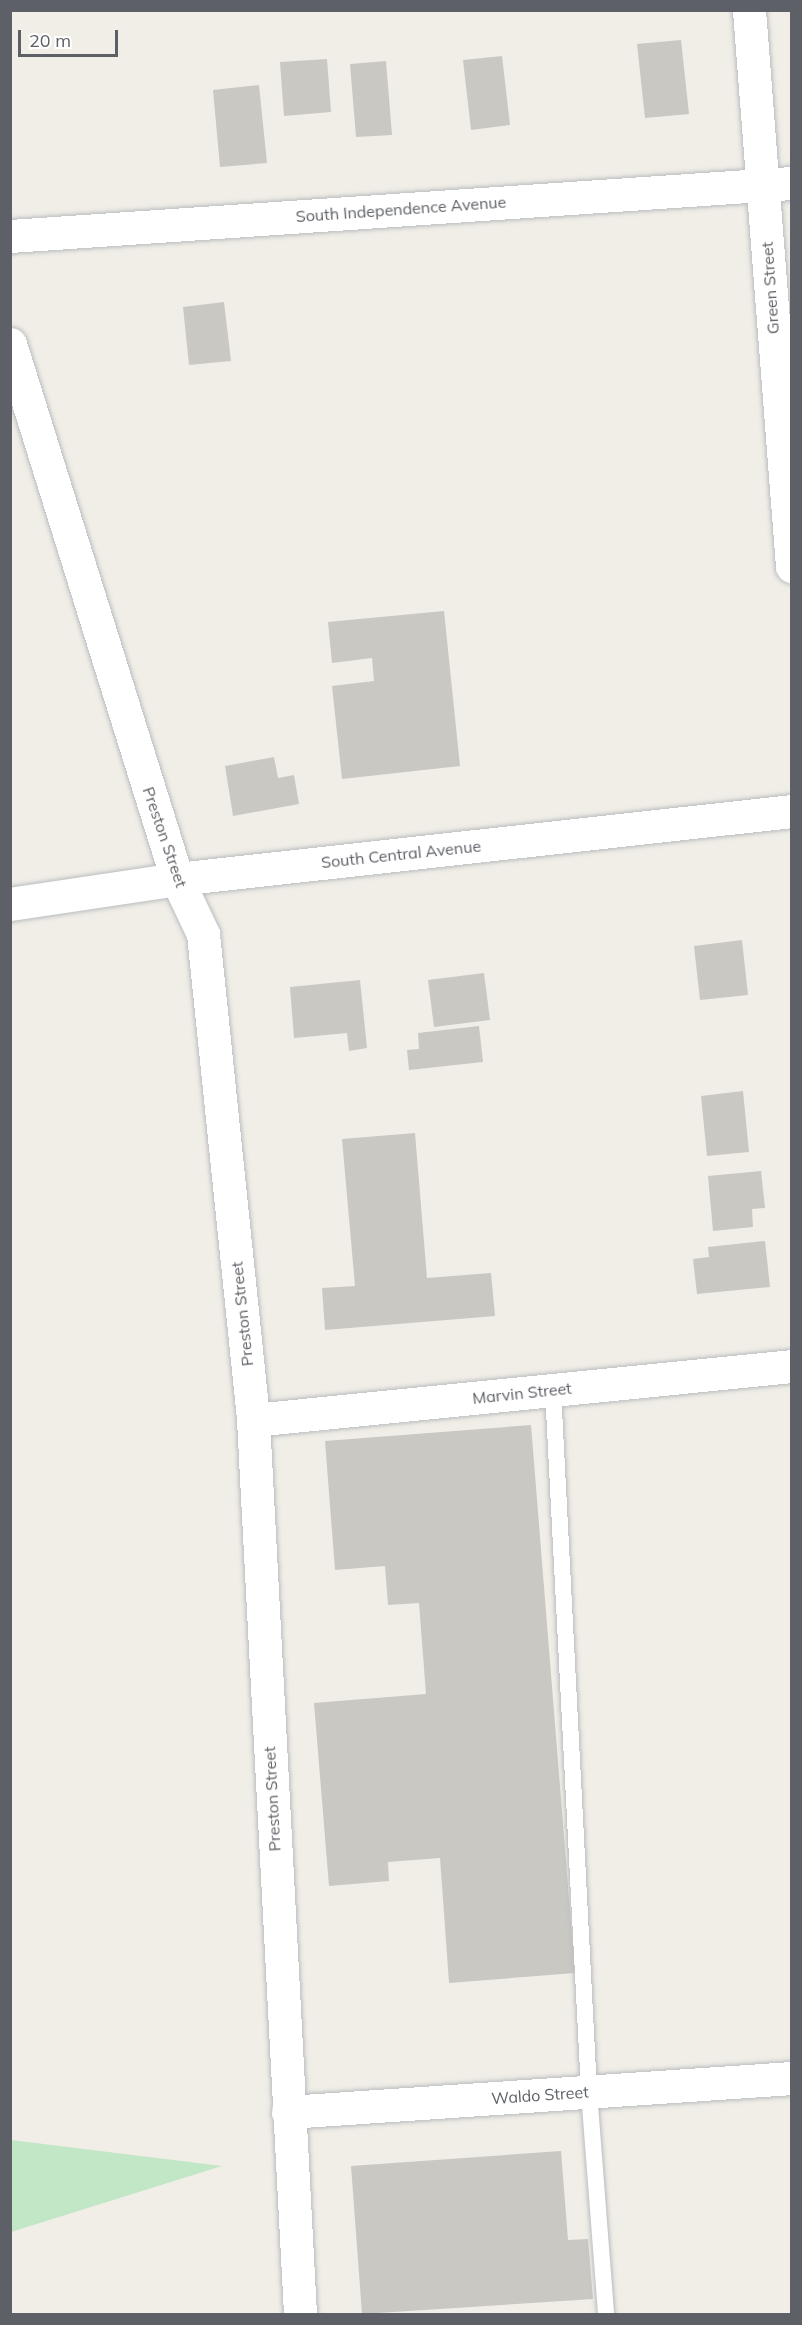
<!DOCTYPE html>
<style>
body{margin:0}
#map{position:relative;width:802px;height:2325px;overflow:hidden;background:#f0eee6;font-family:Mulish,sans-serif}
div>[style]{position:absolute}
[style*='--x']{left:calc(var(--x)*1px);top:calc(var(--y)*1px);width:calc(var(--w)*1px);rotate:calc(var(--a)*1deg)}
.green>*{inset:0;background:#c2e7c6}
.building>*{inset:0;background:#cac8c3}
.roads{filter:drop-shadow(0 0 2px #babcc1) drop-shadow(0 0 2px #babcc1)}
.lane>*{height:16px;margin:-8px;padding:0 8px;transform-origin:8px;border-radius:8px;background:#fff}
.street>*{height:33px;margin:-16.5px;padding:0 16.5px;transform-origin:16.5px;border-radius:16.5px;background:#fff}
.secondary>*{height:33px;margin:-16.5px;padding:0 16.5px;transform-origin:16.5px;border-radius:16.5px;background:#fff}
span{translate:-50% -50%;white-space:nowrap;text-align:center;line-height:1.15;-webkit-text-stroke:4.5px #fff;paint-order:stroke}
.street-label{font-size:16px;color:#5d6066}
.frame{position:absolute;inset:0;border:12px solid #5d6066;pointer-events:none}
.scale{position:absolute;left:18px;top:30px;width:100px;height:27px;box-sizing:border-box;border:3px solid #5d6066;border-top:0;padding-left:8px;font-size:18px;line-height:21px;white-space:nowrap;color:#5d6066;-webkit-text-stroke:4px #fff;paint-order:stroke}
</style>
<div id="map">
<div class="green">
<i style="clip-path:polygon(11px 2140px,222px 2166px,11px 2232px)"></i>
</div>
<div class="building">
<i style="clip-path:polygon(681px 40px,689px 114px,645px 118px,637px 44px)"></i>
<i style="clip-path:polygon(502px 56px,510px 125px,471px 130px,463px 60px)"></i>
<i style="clip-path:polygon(327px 59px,331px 112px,284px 116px,280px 62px)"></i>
<i style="clip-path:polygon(386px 61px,392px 135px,356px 137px,350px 64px)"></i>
<i style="clip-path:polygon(259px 85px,267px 163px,220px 167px,213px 90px)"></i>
<i style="clip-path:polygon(224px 302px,231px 361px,189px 365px,183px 307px)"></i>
<i style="clip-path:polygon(444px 611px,460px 766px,342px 779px,332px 686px,374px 681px,372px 658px,332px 663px,328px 622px)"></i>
<i style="clip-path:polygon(274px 757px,278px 778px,294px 775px,299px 804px,233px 816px,225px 766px)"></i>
<i style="clip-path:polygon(742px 940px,748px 995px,700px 1000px,694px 946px)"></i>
<i style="clip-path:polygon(484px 973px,490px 1020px,434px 1027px,428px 980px)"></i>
<i style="clip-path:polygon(360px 980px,367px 1048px,349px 1051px,347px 1033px,294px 1038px,290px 987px)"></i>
<i style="clip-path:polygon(479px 1026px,483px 1062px,409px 1070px,407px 1050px,419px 1049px,418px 1033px)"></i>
<i style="clip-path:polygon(743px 1091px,749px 1152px,707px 1156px,701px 1096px)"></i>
<i style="clip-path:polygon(415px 1133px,427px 1278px,491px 1273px,495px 1316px,325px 1330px,322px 1288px,355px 1286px,342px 1139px)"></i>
<i style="clip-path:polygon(761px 1171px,765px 1208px,752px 1209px,753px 1227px,713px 1231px,708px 1176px)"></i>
<i style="clip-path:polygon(765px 1241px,770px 1287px,697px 1294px,693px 1259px,709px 1257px,708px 1247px)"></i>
<i style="clip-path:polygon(531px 1425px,575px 1973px,449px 1983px,440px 1858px,388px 1862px,389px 1881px,329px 1886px,314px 1703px,426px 1694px,419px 1603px,388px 1605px,385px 1566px,335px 1570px,325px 1441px)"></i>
<i style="clip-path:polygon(561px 2151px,568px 2240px,588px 2239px,593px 2299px,362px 2314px,351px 2166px)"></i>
</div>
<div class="roads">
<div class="lane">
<i style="--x:553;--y:1390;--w:703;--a:87.06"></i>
<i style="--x:589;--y:2092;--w:223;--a:85.6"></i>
</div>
<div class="street">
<i style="--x:749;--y:10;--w:558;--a:85.58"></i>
<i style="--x:10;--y:236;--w:784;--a:-3.88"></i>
<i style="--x:253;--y:1420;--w:542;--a:-5.72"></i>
<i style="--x:288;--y:2112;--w:505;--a:-3.86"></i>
</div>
<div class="secondary">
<i style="--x:10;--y:344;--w:560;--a:72.66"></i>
<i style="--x:177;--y:879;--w:61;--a:64.7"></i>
<i style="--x:203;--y:934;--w:489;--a:84.1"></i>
<i style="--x:253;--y:1420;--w:895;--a:86.99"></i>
<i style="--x:10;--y:904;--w:169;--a:-8.5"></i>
<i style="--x:177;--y:879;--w:619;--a:-6.31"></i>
</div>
</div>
<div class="street-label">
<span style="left:401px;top:209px;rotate:-4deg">South Independence Avenue</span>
<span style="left:770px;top:288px;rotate:-94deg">Green Street</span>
<span style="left:165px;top:837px;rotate:71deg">Preston Street</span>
<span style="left:401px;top:854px;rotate:-6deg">South Central Avenue</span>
<span style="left:242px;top:1314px;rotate:-96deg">Preston Street</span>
<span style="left:522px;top:1393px;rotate:-6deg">Marvin Street</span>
<span style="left:272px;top:1799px;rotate:-93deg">Preston Street</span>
<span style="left:540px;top:2095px;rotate:-4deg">Waldo Street</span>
</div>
<div class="frame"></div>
<div class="scale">20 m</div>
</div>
